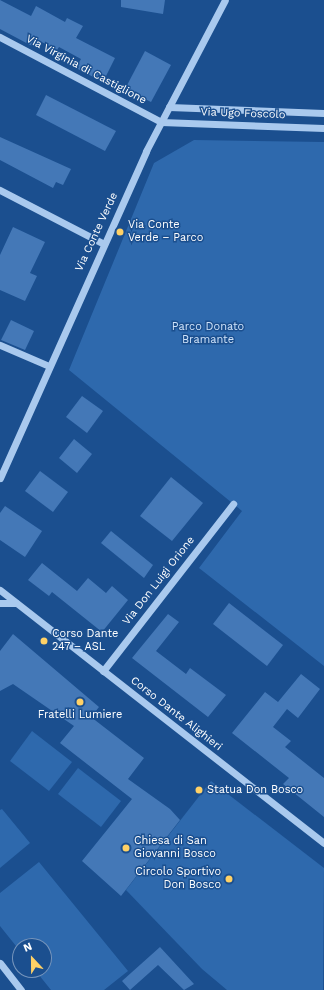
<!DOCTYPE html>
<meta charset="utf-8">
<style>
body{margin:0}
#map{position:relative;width:324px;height:990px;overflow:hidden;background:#1b4f8f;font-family:"Work Sans",sans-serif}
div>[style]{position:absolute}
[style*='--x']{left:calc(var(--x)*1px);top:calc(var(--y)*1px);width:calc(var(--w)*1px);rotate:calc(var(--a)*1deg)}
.green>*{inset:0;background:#2e69ad}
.building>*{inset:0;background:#4478b7}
.minor>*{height:7px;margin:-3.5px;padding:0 3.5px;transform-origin:3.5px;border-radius:3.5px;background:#a9c9ee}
.dots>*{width:11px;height:11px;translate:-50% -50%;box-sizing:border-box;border:2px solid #1b4f8f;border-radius:50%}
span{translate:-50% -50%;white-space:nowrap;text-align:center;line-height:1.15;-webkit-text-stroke:3px #1b4f8f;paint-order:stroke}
.street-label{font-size:11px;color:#fff}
.poi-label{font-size:11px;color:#fff}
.left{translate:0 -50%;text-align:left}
.right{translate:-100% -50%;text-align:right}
.park-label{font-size:11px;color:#cfe3fa}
.north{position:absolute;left:12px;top:938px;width:40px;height:40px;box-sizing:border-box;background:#1b4f8f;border:1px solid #7695bc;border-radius:50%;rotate:338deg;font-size:11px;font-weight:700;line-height:16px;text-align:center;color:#fff}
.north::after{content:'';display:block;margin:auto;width:14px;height:18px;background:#ffd166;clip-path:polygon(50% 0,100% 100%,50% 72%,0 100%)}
</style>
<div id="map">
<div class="green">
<i style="clip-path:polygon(194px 140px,324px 142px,324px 666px,199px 568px,242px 511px,69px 370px,154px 163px)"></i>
<i style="clip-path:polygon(32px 731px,72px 762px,49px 791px,10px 761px)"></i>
<i style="clip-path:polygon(78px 768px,121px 801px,101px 827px,58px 794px)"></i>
<i style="clip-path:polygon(211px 781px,324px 868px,323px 990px,227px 990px,202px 969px,126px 890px)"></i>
<i style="clip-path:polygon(2px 809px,30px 843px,0 868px,0 810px)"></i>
<i style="clip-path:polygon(39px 862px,128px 971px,104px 990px,51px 990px,35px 970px,44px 970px,44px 946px,20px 946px,20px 951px,0 926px,0 893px)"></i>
</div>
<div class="building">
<i style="clip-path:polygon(0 0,31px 16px,36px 6px,65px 22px,67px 18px,83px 26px,76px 38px,115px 58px,103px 82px,76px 68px,81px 59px,59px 47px,57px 50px,36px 39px,32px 46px,0 29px)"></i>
<i style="clip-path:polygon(121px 0,165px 0,163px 14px,121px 7px)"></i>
<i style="clip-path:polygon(145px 51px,171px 65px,151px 102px,125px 89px)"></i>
<i style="clip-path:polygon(46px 95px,116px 131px,105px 151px,36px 115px)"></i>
<i style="clip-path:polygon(0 137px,71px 169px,63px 185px,56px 182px,53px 188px,0 160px)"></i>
<i style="clip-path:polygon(13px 227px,45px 242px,30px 273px,37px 276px,25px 301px,0 290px,0 255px)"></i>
<i style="clip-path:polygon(11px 320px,34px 331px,25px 350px,1px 340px)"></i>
<i style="clip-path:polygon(82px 396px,103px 411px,87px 433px,66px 417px)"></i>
<i style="clip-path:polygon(74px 439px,92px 454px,77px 473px,59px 458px)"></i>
<i style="clip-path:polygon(40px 471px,68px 492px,53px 512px,25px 491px)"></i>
<i style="clip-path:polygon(171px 477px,203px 503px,172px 541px,140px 516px)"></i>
<i style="clip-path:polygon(5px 506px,42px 531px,25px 557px,0 540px,0 513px)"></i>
<i style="clip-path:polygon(111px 531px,153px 565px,144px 578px,101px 543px)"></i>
<i style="clip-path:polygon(42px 563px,77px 591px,88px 578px,106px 593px,112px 586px,128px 600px,102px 632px,52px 592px,49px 596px,28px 580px)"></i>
<i style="clip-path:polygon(229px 603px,283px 645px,267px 666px,213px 624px)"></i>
<i style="clip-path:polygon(168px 614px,179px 622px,156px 651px,186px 674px,190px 668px,226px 695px,208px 717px,132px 658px)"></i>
<i style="clip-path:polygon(13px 634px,99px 707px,91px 717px,144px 758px,128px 779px,170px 809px,180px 820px,121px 896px,82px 861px,132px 799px,60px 743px,74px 726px,13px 684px,0 691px,0 651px)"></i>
<i style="clip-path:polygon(301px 674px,320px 689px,298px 718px,287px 709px,273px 727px,291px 741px,285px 747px,324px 778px,324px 817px,283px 784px,289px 778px,232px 733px,265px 692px,278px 702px)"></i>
<i style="clip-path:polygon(160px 947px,194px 984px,184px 990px,158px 965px,130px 990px,122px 981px)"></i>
</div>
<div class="minor">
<i style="--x:0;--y:37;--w:182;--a:27.8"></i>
<i style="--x:161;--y:122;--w:163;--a:2.1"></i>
<i style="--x:169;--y:107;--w:155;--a:2.2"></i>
<i style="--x:0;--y:190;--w:117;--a:27.4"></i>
<i style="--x:0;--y:345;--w:53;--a:23.2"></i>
<i style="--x:0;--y:478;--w:358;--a:-65.9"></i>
<i style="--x:146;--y:151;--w:170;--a:-62.4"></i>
<i style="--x:0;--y:590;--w:411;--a:38"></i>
<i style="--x:0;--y:603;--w:16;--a:0"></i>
<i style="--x:103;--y:671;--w:212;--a:-52.1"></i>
<i style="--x:0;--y:963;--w:34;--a:52"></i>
</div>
<div class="dots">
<i style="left:120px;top:232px;background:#ffd166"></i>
<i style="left:44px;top:641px;background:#ffd166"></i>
<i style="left:80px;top:702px;background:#ffd166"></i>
<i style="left:199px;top:790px;background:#ffd166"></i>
<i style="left:126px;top:848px;background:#ffd166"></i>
<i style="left:229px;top:879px;background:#ffd166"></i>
</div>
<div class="street-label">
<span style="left:86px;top:70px;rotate:28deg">Via Virginia di Castiglione</span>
<span style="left:243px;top:114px;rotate:2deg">Via Ugo Foscolo</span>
<span style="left:97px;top:232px;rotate:-65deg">Via Conte Verde</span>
<span style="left:159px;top:581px;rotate:-52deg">Via Don Luigi Orione</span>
<span style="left:176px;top:714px;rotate:38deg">Corso Dante Alighieri</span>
</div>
<div class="poi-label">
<span class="left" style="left:128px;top:232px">Via Conte<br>Verde – Parco</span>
<span class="left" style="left:52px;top:641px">Corso Dante<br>247 – ASL</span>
<span style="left:80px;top:715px">Fratelli Lumiere</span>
<span class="left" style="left:207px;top:790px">Statua Don Bosco</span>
<span class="left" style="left:134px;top:848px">Chiesa di San<br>Giovanni Bosco</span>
<span class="right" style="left:221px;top:879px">Circolo Sportivo<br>Don Bosco</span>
</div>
<div class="park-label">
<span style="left:208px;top:334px">Parco Donato<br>Bramante</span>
</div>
<div class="north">N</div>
</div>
